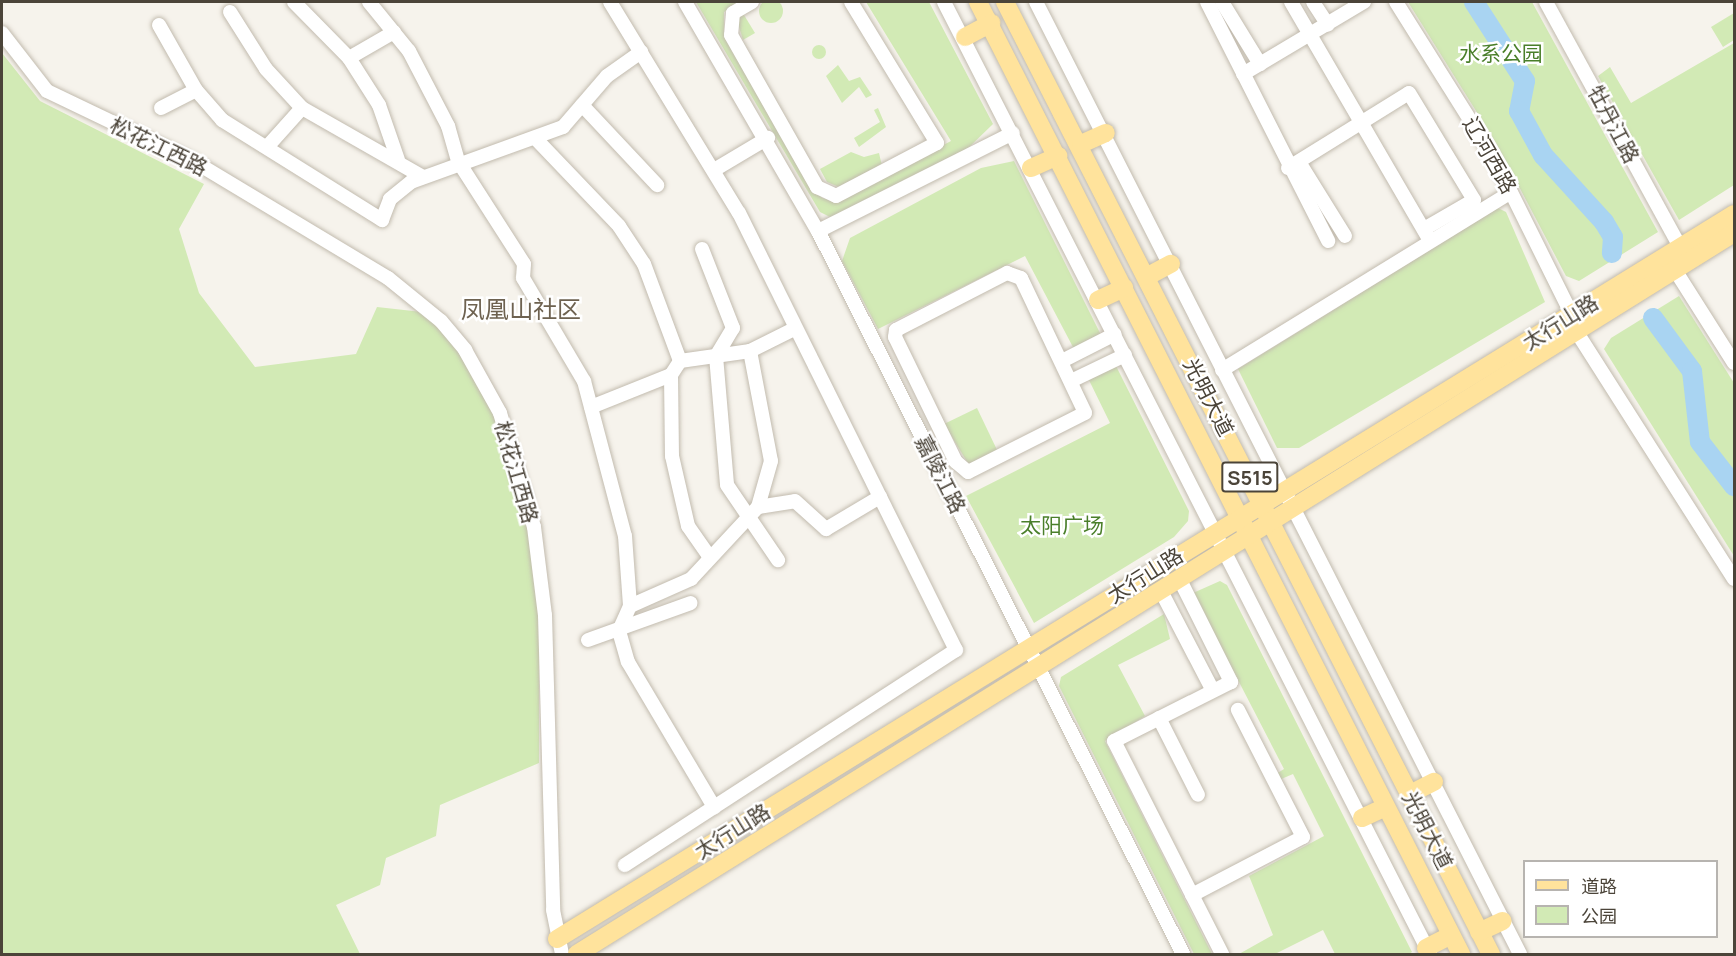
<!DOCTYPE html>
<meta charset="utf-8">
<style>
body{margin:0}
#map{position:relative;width:1736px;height:956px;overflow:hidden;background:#f6f3ec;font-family:Manrope,"Noto Sans SC",sans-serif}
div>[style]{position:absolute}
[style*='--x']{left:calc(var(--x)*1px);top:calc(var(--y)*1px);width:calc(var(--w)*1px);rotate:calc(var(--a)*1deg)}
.green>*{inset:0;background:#d2eab5}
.round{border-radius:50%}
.river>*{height:20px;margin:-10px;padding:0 10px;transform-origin:10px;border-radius:10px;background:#a9d4f2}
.roads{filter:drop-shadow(0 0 2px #c2bbae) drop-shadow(0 0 2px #c2bbae)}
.minor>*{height:14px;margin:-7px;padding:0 7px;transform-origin:7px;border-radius:7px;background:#fff}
.major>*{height:18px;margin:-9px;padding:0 9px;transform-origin:9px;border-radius:9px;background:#ffe39c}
span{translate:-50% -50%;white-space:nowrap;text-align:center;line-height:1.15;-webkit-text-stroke:5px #fff;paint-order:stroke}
.shield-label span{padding:2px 4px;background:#fff;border:2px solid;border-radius:4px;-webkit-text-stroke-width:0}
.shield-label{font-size:20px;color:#4b4439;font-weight:700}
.park-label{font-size:21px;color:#4a7f2a}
.street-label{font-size:21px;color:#4b4439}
.quarter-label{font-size:24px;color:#6e6250}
.frame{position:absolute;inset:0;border:3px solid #4b4439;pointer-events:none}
.legend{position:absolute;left:1523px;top:860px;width:195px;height:78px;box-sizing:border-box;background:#fff;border:2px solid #b7b4b0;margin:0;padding:8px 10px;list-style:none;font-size:18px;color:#4b4439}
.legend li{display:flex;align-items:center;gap:12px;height:30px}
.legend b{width:30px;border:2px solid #b7b4b0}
</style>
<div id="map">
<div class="green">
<i class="round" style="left:759px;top:-1px;width:24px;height:24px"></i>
<i style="clip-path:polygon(696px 2px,742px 2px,724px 12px,724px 33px,822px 198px,836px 201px,951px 141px,866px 2px,929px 2px,993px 124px,960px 156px,832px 218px,820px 212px)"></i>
<i style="clip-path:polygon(1408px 2px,1532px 2px,1658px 232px,1579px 281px,1566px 276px,1496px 143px)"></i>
<i style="clip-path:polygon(1734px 13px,1734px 40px,1723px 47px,1711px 27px)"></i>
<i style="clip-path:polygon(744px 15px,755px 33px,743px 40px,736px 17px)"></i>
<i style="clip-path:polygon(1734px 43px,1734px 185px,1679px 220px,1598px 76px,1610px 67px,1631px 103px)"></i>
<i class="round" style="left:812px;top:45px;width:14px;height:14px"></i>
<i style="clip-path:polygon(2px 53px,40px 101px,204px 184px,179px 229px,199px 293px,255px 367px,356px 354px,377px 307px,422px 312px,462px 351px,503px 433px,528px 525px,539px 611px,539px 763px,440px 805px,436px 836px,386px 858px,380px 885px,336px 905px,360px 954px,2px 954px)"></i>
<i style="clip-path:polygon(838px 65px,849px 81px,860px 77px,872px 95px,866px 98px,859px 87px,842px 103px,826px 76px)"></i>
<i style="clip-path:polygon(878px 108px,886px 127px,859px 147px,854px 138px,880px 122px,874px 110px)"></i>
<i style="clip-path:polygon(851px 152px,864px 157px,879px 153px,882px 166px,839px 187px,827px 182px,820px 169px)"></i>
<i style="clip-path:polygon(1014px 161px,1101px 335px,1074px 349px,1025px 256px,878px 329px,842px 261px,850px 238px,981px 168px)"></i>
<i style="clip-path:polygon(1498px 208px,1506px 212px,1545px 302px,1299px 448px,1277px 448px,1238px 369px)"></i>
<i style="clip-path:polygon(1679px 296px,1734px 383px,1734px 556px,1604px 349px,1611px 338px)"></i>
<i style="clip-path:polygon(1114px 362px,1189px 511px,1188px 521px,1174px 537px,1034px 623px,966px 496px,1110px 423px,1087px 376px)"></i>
<i style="clip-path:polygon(977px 408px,998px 452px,969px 465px,944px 424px)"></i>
<i style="clip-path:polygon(1220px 581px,1227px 585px,1412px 952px,1409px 954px,1335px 954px,1323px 930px,1275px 954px,1239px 954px,1273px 935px,1249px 876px,1324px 836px,1293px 774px,1279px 780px,1276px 774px,1284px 769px,1193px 593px)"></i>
<i style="clip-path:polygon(1164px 614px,1170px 639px,1118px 665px,1145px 716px,1105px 741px,1212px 954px,1194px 954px,1059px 686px,1061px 677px)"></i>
</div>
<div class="river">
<i style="--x:1474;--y:2;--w:94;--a:57.2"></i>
<i style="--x:1525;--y:81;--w:31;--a:101"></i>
<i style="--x:1519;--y:111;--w:50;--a:61.4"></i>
<i style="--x:1543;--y:155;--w:91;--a:47.7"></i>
<i style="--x:1604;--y:222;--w:17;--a:59"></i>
<i style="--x:1613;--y:237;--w:16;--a:94"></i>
<i style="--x:1653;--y:318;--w:66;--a:53.7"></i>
<i style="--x:1692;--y:371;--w:71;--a:83.6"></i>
<i style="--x:1700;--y:442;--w:56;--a:52.3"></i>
</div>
<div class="roads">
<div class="minor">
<i style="--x:294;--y:2;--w:78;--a:45.5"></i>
<i style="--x:349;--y:58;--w:56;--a:57.4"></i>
<i style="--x:379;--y:105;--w:58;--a:70.9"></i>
<i style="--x:369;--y:2;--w:63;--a:50.8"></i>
<i style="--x:409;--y:51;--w:85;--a:62.5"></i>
<i style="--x:448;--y:126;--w:36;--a:74"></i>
<i style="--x:458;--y:161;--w:122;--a:57.3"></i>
<i style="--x:524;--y:264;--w:14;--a:94"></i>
<i style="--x:523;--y:278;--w:120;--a:59.4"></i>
<i style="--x:584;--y:381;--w:160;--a:75.2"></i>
<i style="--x:625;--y:536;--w:70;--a:85.9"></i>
<i style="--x:630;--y:606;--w:27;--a:114"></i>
<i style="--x:619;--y:631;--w:32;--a:74"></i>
<i style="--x:628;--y:662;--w:169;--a:59.3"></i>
<i style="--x:610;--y:2;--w:247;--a:58.6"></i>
<i style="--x:739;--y:213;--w:488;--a:63.6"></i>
<i style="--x:956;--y:650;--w:395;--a:147"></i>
<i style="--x:685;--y:2;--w:265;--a:59.9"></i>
<i style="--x:818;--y:231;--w:810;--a:63.21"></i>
<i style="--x:752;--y:2;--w:22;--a:150"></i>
<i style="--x:733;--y:13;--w:22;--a:95"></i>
<i style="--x:731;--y:35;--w:175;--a:60.5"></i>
<i style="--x:817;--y:187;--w:21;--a:25"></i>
<i style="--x:836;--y:196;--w:114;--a:-27.7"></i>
<i style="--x:937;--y:143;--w:165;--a:-121.4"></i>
<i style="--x:944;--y:2;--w:1069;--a:62.96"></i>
<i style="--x:1036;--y:2;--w:1068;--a:63.05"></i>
<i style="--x:1207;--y:2;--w:268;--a:63.1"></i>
<i style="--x:1222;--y:2;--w:73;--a:58.5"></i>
<i style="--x:1291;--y:2;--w:272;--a:59.8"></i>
<i style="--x:1313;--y:2;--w:27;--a:57"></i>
<i style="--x:1396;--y:2;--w:186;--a:57.9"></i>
<i style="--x:1495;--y:160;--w:173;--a:63.6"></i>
<i style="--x:1546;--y:2;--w:279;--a:61.3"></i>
<i style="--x:230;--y:12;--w:67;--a:57.7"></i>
<i style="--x:266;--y:69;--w:53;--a:47.3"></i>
<i style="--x:159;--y:25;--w:75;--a:60.4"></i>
<i style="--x:196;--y:90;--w:40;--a:49"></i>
<i style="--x:222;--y:120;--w:189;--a:32"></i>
<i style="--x:382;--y:220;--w:22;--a:-69"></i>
<i style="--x:390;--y:199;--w:27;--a:-39"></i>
<i style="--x:411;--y:182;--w:162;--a:-19.9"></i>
<i style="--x:563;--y:127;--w:67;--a:-49.2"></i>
<i style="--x:607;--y:76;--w:42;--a:-35.2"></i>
<i style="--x:2;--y:33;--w:73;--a:52.2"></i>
<i style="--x:47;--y:91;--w:164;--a:25.6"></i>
<i style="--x:195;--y:162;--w:225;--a:31"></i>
<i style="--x:388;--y:278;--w:68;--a:39.1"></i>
<i style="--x:441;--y:321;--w:38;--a:50"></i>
<i style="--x:465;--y:350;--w:72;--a:60.9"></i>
<i style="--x:500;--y:413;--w:119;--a:73.4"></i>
<i style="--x:534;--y:527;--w:89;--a:82.9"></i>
<i style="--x:545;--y:615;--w:295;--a:88.4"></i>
<i style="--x:553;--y:910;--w:45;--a:78.4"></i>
<i style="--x:349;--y:58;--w:52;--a:-30"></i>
<i style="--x:1243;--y:74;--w:141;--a:-30.8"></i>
<i style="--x:582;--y:105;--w:110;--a:46.8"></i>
<i style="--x:161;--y:108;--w:39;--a:-27"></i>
<i style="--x:536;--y:139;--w:120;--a:46.3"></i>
<i style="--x:619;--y:226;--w:45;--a:56.7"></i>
<i style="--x:644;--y:264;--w:103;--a:69.6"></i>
<i style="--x:267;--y:147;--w:52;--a:-48.1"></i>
<i style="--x:302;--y:108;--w:139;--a:29.7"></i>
<i style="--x:1299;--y:162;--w:87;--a:58.1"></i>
<i style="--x:1288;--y:168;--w:142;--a:-31.8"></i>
<i style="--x:1409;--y:93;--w:125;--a:58.7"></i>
<i style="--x:1474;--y:200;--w:58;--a:149.9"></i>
<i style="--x:714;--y:170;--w:63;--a:-30.7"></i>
<i style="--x:818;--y:231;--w:218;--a:-26.7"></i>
<i style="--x:702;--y:249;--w:85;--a:68.6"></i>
<i style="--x:733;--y:328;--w:33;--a:121"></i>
<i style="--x:716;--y:356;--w:129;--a:85.1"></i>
<i style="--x:727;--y:485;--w:91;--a:55.8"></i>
<i style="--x:1675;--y:270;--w:110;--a:57.6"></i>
<i style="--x:1007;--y:273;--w:15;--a:20"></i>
<i style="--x:1021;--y:278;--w:149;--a:64.6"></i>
<i style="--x:1085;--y:413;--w:131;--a:153.2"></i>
<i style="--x:968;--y:472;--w:16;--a:-140"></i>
<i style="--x:956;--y:462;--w:139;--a:-116"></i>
<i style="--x:895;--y:337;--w:7;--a:-82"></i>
<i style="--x:896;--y:330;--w:125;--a:-27.2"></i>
<i style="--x:1576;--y:331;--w:294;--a:57.5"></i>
<i style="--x:750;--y:351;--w:112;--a:79.2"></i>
<i style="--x:771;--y:461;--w:48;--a:105.8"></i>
<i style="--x:1062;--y:361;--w:59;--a:-27"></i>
<i style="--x:1222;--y:370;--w:339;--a:-31.6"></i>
<i style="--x:671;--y:375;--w:81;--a:89.3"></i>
<i style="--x:672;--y:456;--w:72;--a:77.1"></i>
<i style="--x:688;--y:526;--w:35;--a:55"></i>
<i style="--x:1071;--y:381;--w:60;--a:-25.7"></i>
<i style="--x:591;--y:407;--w:86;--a:-21.8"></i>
<i style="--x:671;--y:375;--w:17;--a:-57"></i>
<i style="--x:680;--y:361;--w:71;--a:-8.1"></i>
<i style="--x:750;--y:351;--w:51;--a:-26.6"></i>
<i style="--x:1181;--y:582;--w:112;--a:63.4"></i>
<i style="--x:1231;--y:682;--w:131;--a:153.2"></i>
<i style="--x:1114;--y:741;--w:239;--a:63.1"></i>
<i style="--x:1162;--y:593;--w:110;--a:62.5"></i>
<i style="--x:630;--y:606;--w:67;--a:-23.9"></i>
<i style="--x:691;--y:579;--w:98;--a:-47.1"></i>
<i style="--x:758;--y:507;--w:37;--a:-9"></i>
<i style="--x:795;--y:501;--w:42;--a:42.1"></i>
<i style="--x:826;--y:529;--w:63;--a:-30.7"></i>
<i style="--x:588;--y:640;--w:109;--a:-19.8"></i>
<i style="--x:1159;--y:718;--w:86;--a:63.1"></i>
<i style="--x:1192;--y:895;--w:125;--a:-27.6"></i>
<i style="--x:1303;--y:837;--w:143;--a:-117.1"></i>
</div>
<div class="major">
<i style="--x:978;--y:2;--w:1068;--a:63.1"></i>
<i style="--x:1005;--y:2;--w:1069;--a:62.96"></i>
<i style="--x:965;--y:37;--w:30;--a:-28"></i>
<i style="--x:1081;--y:144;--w:27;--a:-24"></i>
<i style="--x:1031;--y:168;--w:30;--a:-24"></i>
<i style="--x:1148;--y:276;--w:26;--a:-28"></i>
<i style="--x:1098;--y:300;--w:29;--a:-25"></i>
<i style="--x:1410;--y:794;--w:27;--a:-27"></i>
<i style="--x:1362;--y:818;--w:26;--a:-25"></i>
<i style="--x:1479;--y:932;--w:26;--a:-25"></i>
<i style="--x:557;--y:939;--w:1382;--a:-31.63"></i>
<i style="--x:1426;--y:948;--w:28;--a:-27"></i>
<i style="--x:577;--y:954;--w:1363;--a:-31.93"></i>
</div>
</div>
<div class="shield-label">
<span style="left:1250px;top:477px">S515</span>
</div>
<div class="park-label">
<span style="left:1501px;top:53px">水系公园</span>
<span style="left:1062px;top:525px">太阳广场</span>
</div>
<div class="street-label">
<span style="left:1614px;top:124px;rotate:62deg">牡丹江路</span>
<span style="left:159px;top:146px;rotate:26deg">松花江西路</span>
<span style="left:1490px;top:155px;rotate:60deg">辽河西路</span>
<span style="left:1560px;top:322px;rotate:-32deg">太行山路</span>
<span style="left:1209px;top:397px;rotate:63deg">光明大道</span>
<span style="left:517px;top:472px;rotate:74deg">松花江西路</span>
<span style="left:941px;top:474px;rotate:63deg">嘉陵江路</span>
<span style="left:1145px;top:575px;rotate:-32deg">太行山路</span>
<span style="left:1428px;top:830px;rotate:63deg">光明大道</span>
<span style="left:732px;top:831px;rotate:-32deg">太行山路</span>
</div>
<div class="quarter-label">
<span style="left:521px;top:309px">凤凰山社区</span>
</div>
<div class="frame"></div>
<ul class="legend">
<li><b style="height:8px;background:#ffe39c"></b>道路</li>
<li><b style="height:16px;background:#d2eab5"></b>公园</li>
</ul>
</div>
